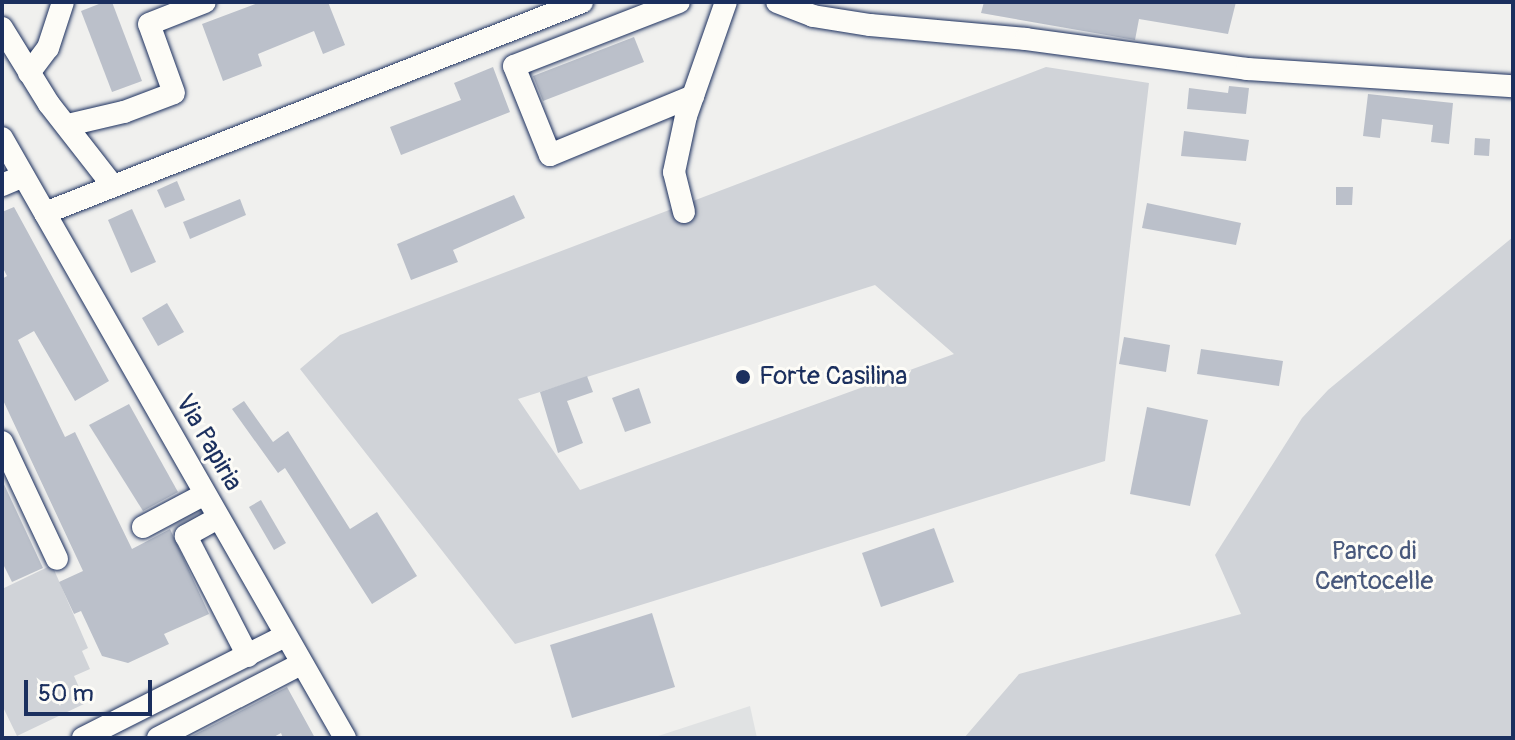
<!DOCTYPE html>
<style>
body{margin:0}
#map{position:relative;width:1515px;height:740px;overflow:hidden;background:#f0f0ee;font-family:Pangolin,sans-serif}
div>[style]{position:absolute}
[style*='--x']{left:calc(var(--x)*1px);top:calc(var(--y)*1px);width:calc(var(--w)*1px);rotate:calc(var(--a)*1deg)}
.built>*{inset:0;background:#e0e2e3}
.green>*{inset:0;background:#d0d3d8}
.building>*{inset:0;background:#bbc0ca}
.roads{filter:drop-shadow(0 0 2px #1b2f5e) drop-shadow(0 0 2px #1b2f5e)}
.minor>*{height:22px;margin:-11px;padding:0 11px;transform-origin:11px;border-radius:11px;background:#fdfcf7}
.dots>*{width:22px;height:22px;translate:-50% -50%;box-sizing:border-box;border:4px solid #fdfcf7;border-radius:50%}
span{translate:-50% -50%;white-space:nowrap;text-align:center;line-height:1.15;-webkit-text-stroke:6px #fdfcf7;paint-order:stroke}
.poi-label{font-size:26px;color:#1b2f5e}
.left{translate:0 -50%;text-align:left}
.street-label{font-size:26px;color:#1b2f5e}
.park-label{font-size:26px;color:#48587c}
.frame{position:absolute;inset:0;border:4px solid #1b2f5e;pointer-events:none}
.scale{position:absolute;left:24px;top:680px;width:128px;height:36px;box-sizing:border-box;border:4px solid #1b2f5e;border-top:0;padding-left:10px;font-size:24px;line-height:28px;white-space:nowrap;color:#1b2f5e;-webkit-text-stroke:6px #fdfcf7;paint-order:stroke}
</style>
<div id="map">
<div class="built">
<i style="clip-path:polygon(750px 706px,757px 738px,652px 738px)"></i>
</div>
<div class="green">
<i style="clip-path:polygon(evenodd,1046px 67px,1149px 83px,1105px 461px,515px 644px,300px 369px,340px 335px,1046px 67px,875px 285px,954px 354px,580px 490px,518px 399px,875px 285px)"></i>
<i style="clip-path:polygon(1513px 237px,1513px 738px,964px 738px,1019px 674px,1241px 614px,1215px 555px,1302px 418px,1328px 390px)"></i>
<i style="clip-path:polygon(52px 565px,88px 648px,82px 651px,90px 669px,74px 676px,86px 703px,17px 736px,2px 705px,2px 589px)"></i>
</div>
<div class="building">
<i style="clip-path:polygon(104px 2px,112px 2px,142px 81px,112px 92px,81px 11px)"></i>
<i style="clip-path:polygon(261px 2px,328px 2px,345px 45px,323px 54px,314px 31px,258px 54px,262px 66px,223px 81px,202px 24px)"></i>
<i style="clip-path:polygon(984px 2px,1236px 2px,1228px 34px,1139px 19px,1135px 40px,981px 13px)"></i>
<i style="clip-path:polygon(634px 37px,644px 62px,543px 101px,533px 76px)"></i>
<i style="clip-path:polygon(493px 67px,510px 112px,401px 155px,390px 127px,461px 100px,454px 83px)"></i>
<i style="clip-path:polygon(1229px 86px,1249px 88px,1246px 114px,1187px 109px,1189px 88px,1228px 93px)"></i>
<i style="clip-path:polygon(1368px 94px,1453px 103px,1449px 144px,1431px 142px,1433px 125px,1382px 119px,1380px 138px,1363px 136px)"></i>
<i style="clip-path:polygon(1184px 131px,1249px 140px,1246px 161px,1181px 156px)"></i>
<i style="clip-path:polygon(1475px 138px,1490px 139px,1489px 156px,1474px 155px)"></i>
<i style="clip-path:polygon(177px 181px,185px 200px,165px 208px,157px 190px)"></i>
<i style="clip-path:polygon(1336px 187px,1353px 187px,1352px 205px,1336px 205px)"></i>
<i style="clip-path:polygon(514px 195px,525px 218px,453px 250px,458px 262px,411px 280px,397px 244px)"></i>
<i style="clip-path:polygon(240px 199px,246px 215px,190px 239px,183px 222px)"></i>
<i style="clip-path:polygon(1147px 203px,1241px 223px,1236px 245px,1142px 228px)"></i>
<i style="clip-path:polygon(14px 207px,109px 381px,75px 401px,34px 331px,18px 340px,65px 437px,75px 432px,132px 549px,170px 529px,209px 614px,164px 634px,169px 644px,128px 663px,102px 656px,81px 611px,74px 614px,59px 582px,83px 571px,2px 398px,2px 279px,7px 276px,2px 266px,2px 212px)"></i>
<i style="clip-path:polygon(132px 209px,156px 262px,131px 273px,108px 220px)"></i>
<i style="clip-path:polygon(167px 303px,184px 332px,158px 346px,142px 318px)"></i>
<i style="clip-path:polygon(1124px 337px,1170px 345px,1166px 372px,1119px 364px)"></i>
<i style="clip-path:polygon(1201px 349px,1283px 361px,1279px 386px,1197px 374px)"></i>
<i style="clip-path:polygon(587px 376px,593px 392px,567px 401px,583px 443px,558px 453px,540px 392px)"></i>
<i style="clip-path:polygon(639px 388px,651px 423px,625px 432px,612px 398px)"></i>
<i style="clip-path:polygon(244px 401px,273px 442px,288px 431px,350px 529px,377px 512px,417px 576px,372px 604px,285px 468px,278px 473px,232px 409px)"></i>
<i style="clip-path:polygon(129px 404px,178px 492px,143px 511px,89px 425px)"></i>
<i style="clip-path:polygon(1147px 407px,1208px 420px,1190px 506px,1130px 494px)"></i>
<i style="clip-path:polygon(2px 480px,43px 568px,12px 582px,2px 562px)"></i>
<i style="clip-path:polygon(261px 500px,286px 543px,274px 550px,249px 507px)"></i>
<i style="clip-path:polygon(934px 528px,954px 582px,881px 607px,862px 553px)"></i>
<i style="clip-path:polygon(652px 613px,675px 687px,572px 718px,550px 645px)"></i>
<i style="clip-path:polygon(287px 687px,315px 738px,283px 738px,281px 733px,272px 738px,188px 738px)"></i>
</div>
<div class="roads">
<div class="minor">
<i style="--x:679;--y:2;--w:177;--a:158.8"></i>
<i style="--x:514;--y:66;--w:96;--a:68"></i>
<i style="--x:550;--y:155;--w:155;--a:-22.4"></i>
<i style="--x:777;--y:2;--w:39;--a:21"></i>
<i style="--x:813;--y:16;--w:58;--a:9"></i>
<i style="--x:870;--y:25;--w:157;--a:5.1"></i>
<i style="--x:1026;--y:39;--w:223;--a:7.7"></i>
<i style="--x:1247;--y:69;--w:267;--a:3.7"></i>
<i style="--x:2;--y:28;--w:89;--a:58.3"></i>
<i style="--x:49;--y:104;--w:104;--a:52"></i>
<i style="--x:29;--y:73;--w:31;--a:-53"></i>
<i style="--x:48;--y:48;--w:48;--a:-71.9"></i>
<i style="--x:68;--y:125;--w:57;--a:-13.1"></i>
<i style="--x:124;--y:112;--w:53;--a:-20.8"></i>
<i style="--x:174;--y:93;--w:73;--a:-109.9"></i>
<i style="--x:149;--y:24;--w:60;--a:-21.4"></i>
<i style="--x:2;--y:138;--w:691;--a:60.24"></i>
<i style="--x:2;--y:185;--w:23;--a:-23"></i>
<i style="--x:684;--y:212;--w:41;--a:-104"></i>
<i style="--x:674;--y:172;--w:57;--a:-77.9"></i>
<i style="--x:686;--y:116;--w:121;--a:-70.7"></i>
<i style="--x:45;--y:213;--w:577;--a:-21.45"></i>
<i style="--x:2;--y:442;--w:129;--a:64.8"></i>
<i style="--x:218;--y:518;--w:37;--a:151"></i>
<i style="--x:186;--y:536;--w:135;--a:62.7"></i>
<i style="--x:143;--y:527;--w:70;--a:-28"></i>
<i style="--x:83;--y:738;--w:226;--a:-26.8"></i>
<i style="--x:158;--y:738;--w:161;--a:-27.4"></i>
</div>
</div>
<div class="dots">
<i style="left:743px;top:377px;background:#1b2f5e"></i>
</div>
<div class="poi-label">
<span class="left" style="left:759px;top:377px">Forte Casilina</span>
</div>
<div class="street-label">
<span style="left:208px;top:443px;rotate:60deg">Via Papiria</span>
</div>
<div class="park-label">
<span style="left:1374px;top:567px">Parco di<br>Centocelle</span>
</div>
<div class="frame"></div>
<div class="scale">50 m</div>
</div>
